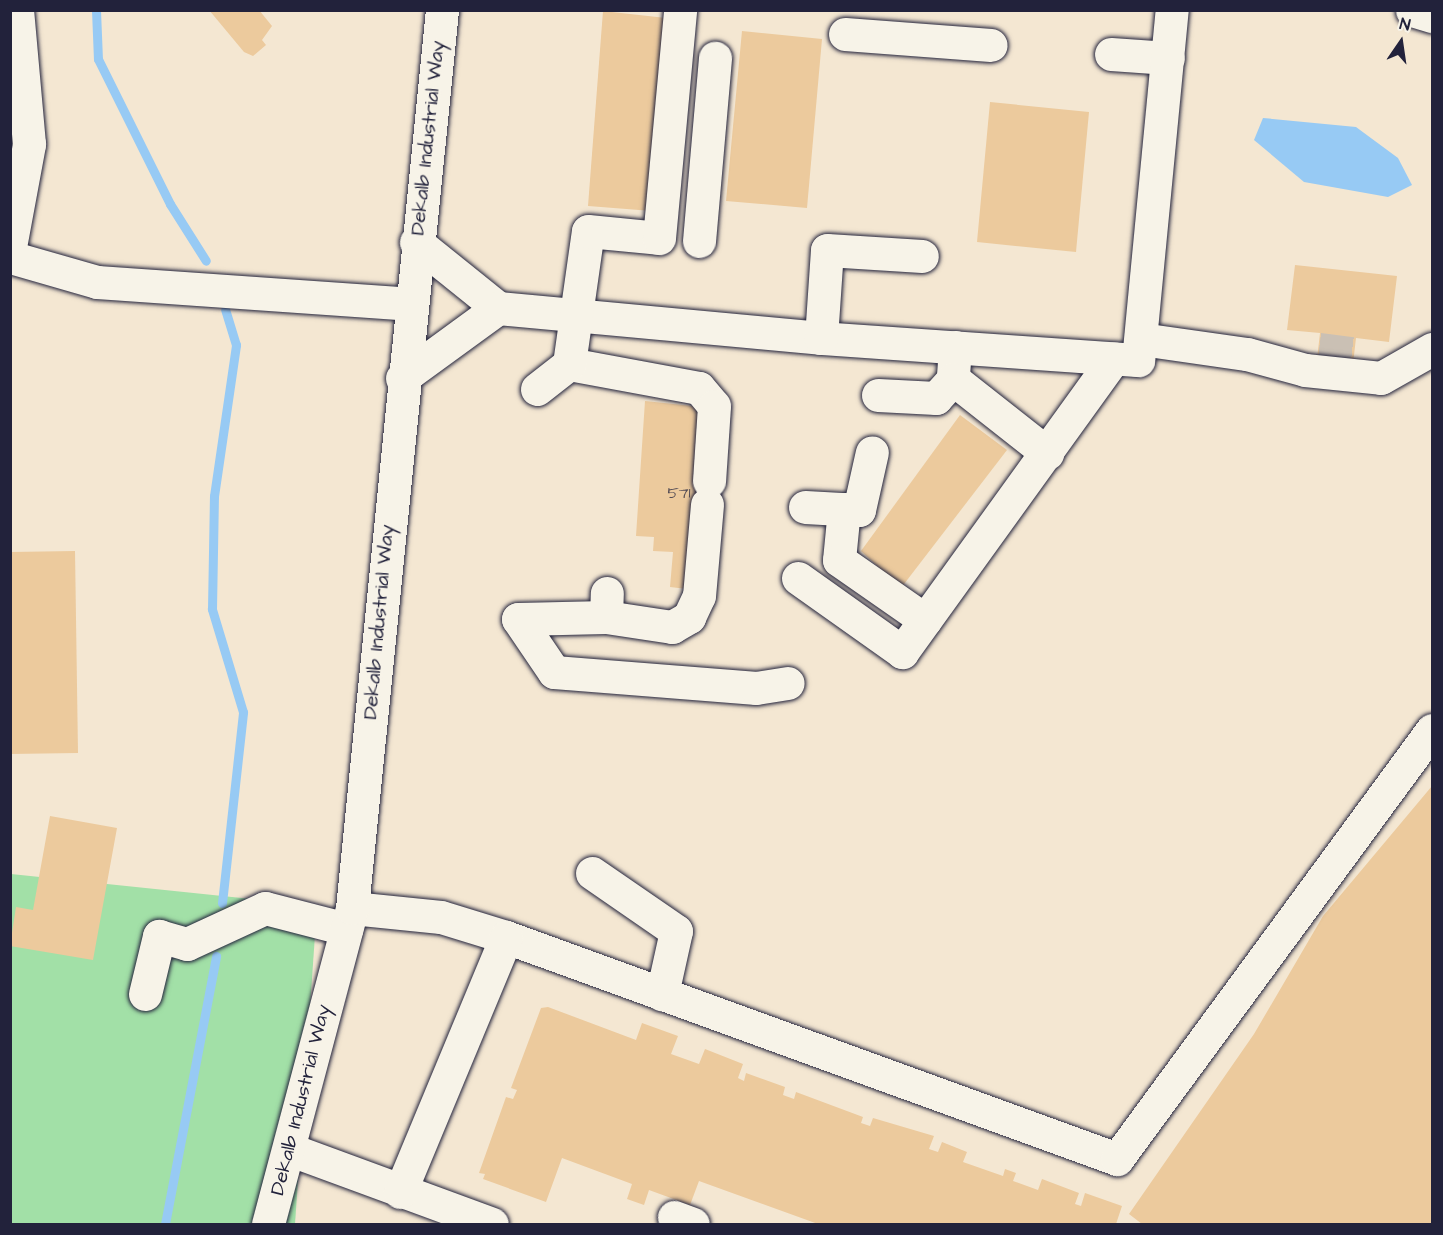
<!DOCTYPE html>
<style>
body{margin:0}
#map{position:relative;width:1443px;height:1235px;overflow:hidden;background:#f4e7d2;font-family:"Architects Daughter",sans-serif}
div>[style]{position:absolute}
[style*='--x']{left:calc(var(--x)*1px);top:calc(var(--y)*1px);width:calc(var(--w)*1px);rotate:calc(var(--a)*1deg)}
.green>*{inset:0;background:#a2e0a7}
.water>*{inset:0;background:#97caf4}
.stream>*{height:9px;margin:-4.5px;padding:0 4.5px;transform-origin:4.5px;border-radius:4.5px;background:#97caf4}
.building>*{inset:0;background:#ecca9d}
.minor-tunnel>*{height:33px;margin-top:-16.5px;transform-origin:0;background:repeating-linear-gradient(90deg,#cac0b4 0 33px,transparent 0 49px)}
.roads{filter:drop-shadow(0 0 2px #22223b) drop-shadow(0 0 2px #22223b)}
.minor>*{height:33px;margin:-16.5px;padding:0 16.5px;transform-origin:16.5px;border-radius:16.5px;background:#f7f3e8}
.major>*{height:33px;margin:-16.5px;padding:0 16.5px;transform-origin:16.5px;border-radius:16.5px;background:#f7f3e8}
span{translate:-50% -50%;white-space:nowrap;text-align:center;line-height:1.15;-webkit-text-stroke:4.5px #f7f3e8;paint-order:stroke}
.number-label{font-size:16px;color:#544c54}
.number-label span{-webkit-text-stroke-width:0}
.street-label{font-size:20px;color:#22223b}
.frame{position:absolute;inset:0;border:12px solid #22223b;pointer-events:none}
.north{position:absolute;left:1371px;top:12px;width:60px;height:60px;-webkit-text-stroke:4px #f7f3e8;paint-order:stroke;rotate:13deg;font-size:16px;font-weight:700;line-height:24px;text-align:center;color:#22223b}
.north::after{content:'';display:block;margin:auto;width:21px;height:27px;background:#22223b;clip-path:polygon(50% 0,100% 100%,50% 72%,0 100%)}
</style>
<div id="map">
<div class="green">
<i style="clip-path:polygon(11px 874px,317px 906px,295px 1224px,11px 1224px)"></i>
</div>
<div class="water">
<i style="clip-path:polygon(1263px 118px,1356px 127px,1398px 158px,1412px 185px,1388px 197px,1304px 182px,1254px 140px)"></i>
</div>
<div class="stream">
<i style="--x:96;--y:10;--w:49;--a:87.7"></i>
<i style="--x:98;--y:59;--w:162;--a:63.6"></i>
<i style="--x:170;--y:204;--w:67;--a:57.7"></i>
<i style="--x:222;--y:903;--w:192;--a:-83.7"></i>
<i style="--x:243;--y:712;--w:108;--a:-106.8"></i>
<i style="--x:212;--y:609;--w:113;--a:-89"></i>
<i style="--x:214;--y:496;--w:153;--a:-81.7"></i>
<i style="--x:236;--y:345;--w:37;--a:-107"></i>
<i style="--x:165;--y:1224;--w:273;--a:-79.2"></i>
</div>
<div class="building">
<i style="clip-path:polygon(209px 10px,259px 10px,272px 26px,262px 40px,266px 45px,253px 56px,244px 52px)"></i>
<i style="clip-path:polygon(603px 11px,666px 18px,652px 211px,588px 206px)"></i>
<i style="clip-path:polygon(742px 31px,822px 39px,807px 208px,726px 201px)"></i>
<i style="clip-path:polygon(990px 102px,1089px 112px,1076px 252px,977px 242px)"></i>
<i style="clip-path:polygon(1295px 265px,1397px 276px,1389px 342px,1356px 338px,1353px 364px,1317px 359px,1320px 333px,1287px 330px)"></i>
<i style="clip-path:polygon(645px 401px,702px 407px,709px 434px,687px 589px,670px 587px,673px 552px,653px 551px,654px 537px,636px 536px)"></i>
<i style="clip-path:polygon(960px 415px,1007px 450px,901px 588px,861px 551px)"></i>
<i style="clip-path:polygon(75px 551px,78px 753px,10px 754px,10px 552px)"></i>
<i style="clip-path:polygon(1432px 786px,1432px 1224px,1142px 1224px,1129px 1214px,1254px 1034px,1323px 916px)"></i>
<i style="clip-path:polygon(50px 816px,117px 828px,93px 960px,10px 946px,16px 907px,33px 910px)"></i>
<i style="clip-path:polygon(548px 1007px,636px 1040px,642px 1023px,678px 1036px,671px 1054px,699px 1064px,705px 1049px,743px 1064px,738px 1078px,744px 1081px,746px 1073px,785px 1087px,783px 1095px,794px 1099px,796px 1092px,863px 1117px,861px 1123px,870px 1126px,873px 1118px,934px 1136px,929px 1149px,938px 1152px,942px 1142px,967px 1152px,963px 1162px,1003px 1176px,1005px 1169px,1016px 1173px,1013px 1181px,1038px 1190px,1042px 1179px,1079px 1193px,1075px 1204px,1081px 1206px,1085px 1193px,1122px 1206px,1116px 1224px,818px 1224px,699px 1181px,690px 1205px,649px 1190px,644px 1205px,627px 1199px,632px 1184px,562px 1158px,546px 1202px,483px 1179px,485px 1174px,479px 1173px,506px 1097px,513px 1099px,517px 1090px,511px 1088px,541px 1008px)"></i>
</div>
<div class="minor-tunnel">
<i style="--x:1319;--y:349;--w:35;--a:7"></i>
</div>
<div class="roads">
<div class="minor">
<i style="--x:845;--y:34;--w:146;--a:4.3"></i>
<i style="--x:1111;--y:54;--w:57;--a:4"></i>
<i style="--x:699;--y:241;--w:184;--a:-85"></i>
<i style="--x:416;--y:242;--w:105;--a:38.8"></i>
<i style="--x:498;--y:308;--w:324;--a:5.3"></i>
<i style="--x:821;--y:338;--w:318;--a:4"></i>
<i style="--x:1138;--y:360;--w:352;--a:-84.5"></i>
<i style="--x:10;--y:247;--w:105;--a:-79.5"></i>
<i style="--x:29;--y:144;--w:135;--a:-95.1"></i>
<i style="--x:10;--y:257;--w:91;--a:16"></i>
<i style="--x:97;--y:282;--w:313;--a:4"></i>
<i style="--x:821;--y:338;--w:88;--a:-86.1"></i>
<i style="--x:827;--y:250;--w:95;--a:3.6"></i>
<i style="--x:1141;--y:339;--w:107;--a:8.1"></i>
<i style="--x:1247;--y:354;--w:60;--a:15.4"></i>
<i style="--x:1305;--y:370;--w:76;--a:6"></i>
<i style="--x:1381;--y:378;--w:59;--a:-29.6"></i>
<i style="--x:955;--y:347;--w:32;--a:94"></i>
<i style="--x:953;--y:379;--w:120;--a:38.2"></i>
<i style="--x:569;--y:364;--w:132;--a:10.5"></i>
<i style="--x:699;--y:388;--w:23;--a:50"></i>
<i style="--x:714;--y:406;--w:75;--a:93.8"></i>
<i style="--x:402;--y:378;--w:119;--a:-36.1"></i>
<i style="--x:537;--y:389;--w:41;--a:-38"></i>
<i style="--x:569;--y:364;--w:134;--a:-81.9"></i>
<i style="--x:588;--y:231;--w:71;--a:5.6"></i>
<i style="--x:659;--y:238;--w:229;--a:-84.7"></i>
<i style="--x:878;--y:395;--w:58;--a:3"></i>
<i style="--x:936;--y:398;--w:25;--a:-48"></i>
<i style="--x:805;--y:507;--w:54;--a:3.2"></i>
<i style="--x:859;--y:510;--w:59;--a:-77.4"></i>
<i style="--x:844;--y:509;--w:51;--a:95.6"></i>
<i style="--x:839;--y:560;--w:105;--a:34.9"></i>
<i style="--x:798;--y:578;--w:128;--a:35.4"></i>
<i style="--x:902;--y:652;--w:362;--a:-54.2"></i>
<i style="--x:606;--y:617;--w:67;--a:8.6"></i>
<i style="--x:672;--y:627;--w:20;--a:-30"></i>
<i style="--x:689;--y:617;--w:23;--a:-65"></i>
<i style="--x:699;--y:596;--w:92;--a:-85"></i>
<i style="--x:518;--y:619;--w:64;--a:55.8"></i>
<i style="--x:554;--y:672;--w:203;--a:4.5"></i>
<i style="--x:756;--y:688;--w:32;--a:-9"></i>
<i style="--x:518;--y:619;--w:88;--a:-1.3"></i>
<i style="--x:606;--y:617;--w:24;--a:-88"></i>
<i style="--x:592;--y:873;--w:102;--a:34.6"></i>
<i style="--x:676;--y:931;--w:65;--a:102.5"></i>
<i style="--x:352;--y:908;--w:89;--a:5.8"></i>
<i style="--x:441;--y:917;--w:68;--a:17.1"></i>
<i style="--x:506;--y:937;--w:650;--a:19.97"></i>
<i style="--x:1117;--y:1159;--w:532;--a:-53.71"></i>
<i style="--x:145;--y:994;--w:60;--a:-76.4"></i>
<i style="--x:159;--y:936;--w:29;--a:16"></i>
<i style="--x:187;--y:944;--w:86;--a:-24.8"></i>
<i style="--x:265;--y:908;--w:84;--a:14.5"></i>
<i style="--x:291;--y:1150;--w:214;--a:20.2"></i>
<i style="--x:400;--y:1192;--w:276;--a:-67.4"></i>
<i style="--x:674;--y:1217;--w:20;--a:20"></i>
</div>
<div class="major">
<i style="--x:1412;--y:10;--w:21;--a:17"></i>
<i style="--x:268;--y:1224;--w:327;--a:-75.1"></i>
<i style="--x:352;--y:908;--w:902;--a:-84.28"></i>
</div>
</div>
<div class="number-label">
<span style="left:679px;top:493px">571</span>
</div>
<div class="street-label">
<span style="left:428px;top:138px;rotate:-84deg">Dekalb Industrial Way</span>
<span style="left:379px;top:622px;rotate:-85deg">Dekalb Industrial Way</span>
<span style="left:301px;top:1100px;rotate:-76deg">Dekalb Industrial Way</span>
</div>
<div class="frame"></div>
<div class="north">N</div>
</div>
